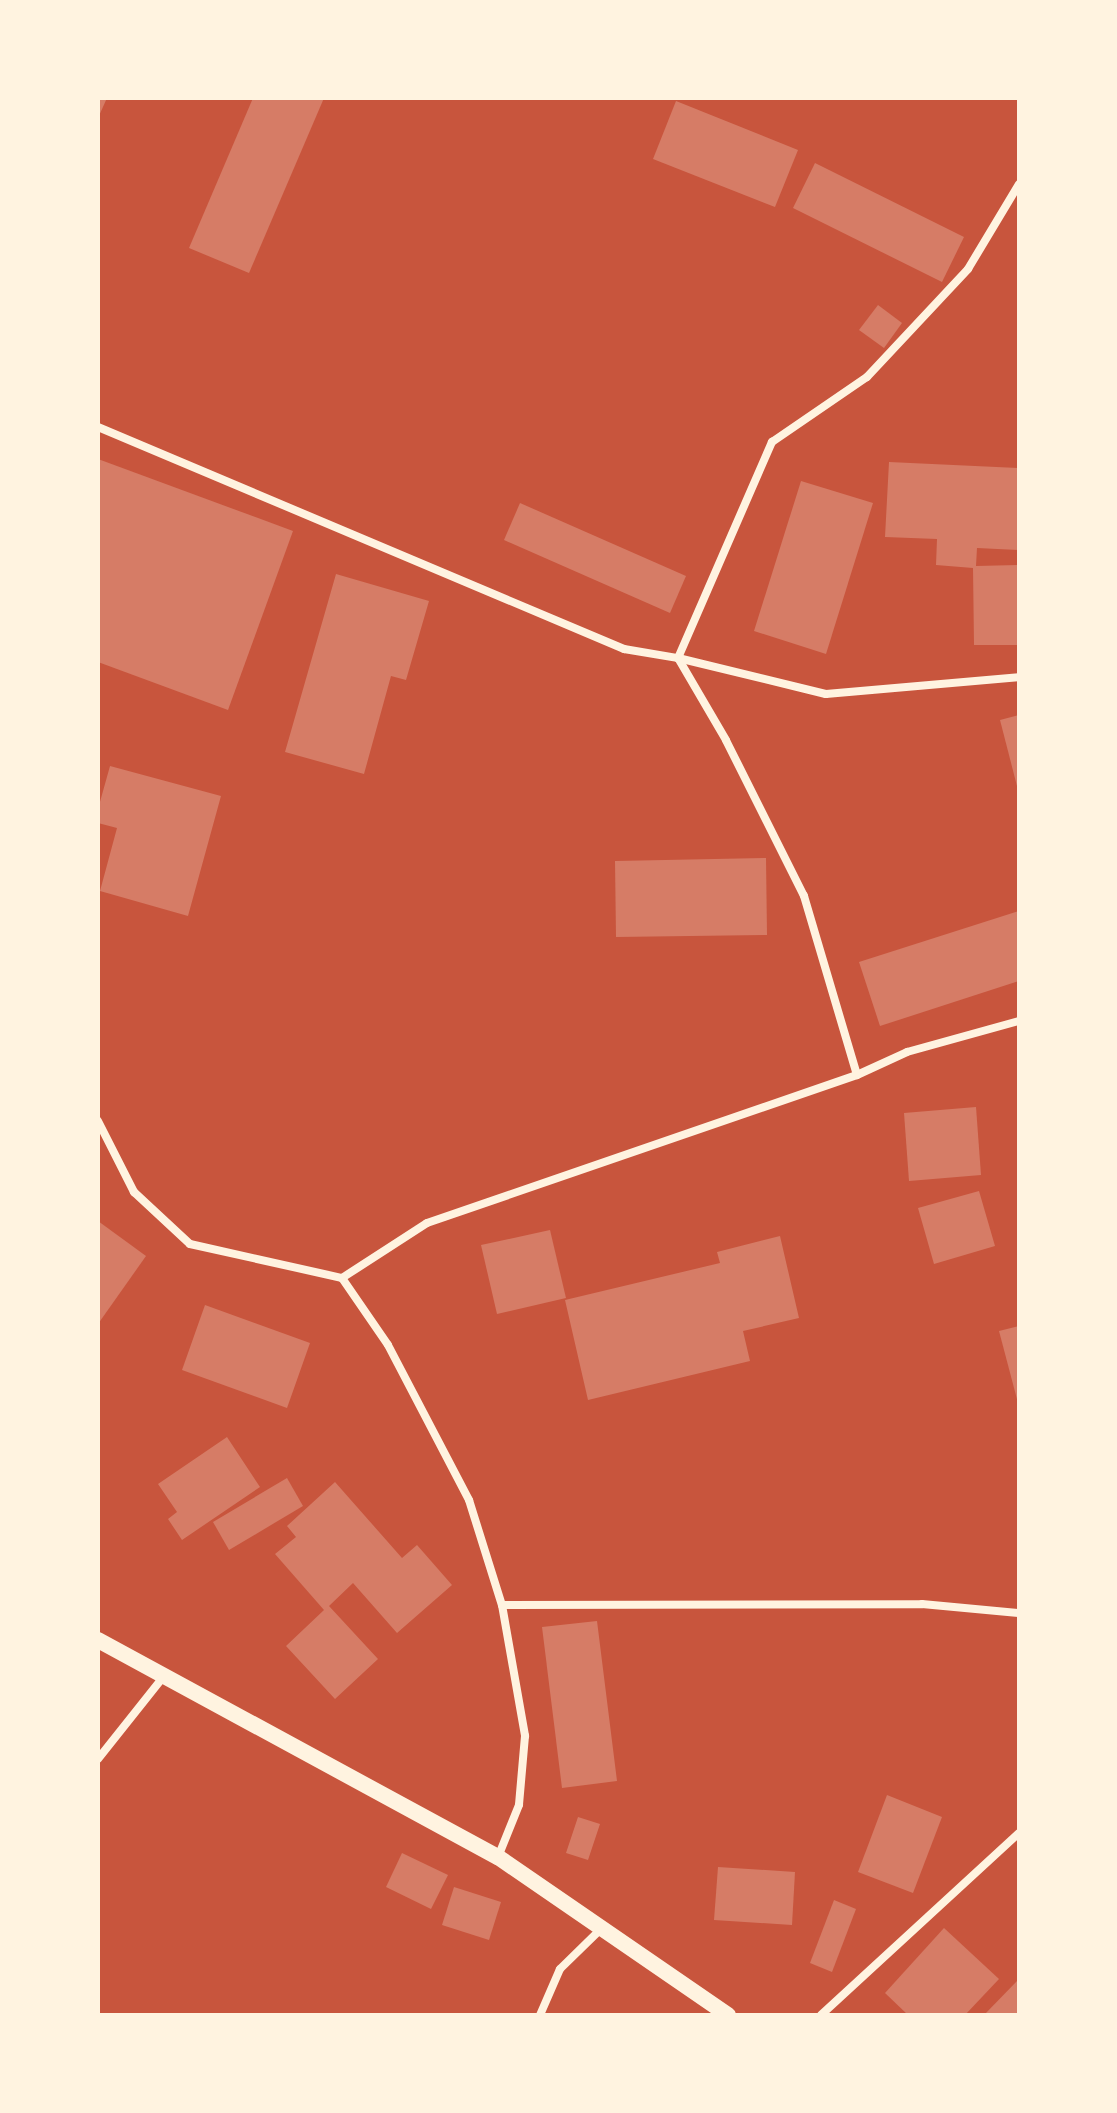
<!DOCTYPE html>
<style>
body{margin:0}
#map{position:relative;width:1117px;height:2113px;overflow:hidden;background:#c8553d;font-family:"Source Serif 4",serif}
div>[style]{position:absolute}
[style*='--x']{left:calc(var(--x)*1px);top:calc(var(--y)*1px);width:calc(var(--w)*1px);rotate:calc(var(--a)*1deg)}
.building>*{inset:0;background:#d67c66}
.minor>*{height:8px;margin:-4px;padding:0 4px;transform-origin:4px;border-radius:4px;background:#fff3e0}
.secondary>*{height:16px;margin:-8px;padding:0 8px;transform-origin:8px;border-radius:8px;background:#fff3e0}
span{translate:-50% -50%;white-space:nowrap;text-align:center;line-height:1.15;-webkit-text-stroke:8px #fff3e0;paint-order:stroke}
.frame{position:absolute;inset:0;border:100px solid #fff3e0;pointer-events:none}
</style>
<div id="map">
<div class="building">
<i style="clip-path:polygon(98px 98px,107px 98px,98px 118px)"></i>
<i style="clip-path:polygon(253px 98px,324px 98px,249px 273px,189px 248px)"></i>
<i style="clip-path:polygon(676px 101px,798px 150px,775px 207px,653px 159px)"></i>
<i style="clip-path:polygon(815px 163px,964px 237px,942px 282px,793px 208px)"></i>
<i style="clip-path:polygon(878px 305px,902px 323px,884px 348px,859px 330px)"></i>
<i style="clip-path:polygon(98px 459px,293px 531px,228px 710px,98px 662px)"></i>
<i style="clip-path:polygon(889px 462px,1019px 468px,1019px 550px,977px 548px,976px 566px,1018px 565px,1019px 645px,974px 645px,973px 568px,936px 565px,937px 539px,885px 537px)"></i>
<i style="clip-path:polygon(801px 481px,873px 503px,826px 654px,754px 631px)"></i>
<i style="clip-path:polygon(520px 503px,686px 576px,670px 613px,504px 540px)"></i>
<i style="clip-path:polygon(336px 574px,429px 601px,406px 680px,391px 676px,364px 774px,285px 752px)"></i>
<i style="clip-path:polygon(1019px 715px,1019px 790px,1018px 790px,1000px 720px)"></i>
<i style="clip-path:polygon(110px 766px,221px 796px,188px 916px,100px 891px,117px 828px,98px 823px,98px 809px)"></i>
<i style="clip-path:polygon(766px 858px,767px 935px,616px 937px,615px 861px)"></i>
<i style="clip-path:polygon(1019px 911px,1019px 981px,880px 1026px,859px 962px)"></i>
<i style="clip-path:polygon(976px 1107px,981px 1175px,909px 1181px,904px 1113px)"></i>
<i style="clip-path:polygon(979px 1191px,995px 1246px,934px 1264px,918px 1208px)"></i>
<i style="clip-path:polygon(98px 1221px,146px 1256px,98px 1324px)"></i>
<i style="clip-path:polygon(550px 1230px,566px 1298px,497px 1314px,481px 1245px)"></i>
<i style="clip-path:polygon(780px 1236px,799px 1318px,743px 1331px,750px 1361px,588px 1400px,565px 1300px,720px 1263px,717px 1252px)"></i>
<i style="clip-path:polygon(205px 1305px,310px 1343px,287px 1408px,182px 1370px)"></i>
<i style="clip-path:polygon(1019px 1326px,1019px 1403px,1018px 1403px,999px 1331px)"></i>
<i style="clip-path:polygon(227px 1437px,260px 1487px,182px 1540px,168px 1519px,177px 1512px,158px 1484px)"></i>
<i style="clip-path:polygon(287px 1478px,303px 1506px,229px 1550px,213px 1522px)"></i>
<i style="clip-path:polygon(335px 1482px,402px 1558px,417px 1545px,452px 1585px,397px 1633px,353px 1583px,329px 1606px,378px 1659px,335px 1699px,286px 1646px,324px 1610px,275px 1554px,296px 1537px,287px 1526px)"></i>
<i style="clip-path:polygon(597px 1621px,617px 1781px,562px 1788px,542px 1627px)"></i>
<i style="clip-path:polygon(887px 1795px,942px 1817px,913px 1893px,858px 1872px)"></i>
<i style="clip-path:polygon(578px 1817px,600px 1824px,588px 1860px,566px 1853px)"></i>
<i style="clip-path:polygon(402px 1853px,448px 1875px,431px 1909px,386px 1887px)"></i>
<i style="clip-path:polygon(718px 1867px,795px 1872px,792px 1925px,714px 1920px)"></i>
<i style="clip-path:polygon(454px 1887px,501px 1902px,489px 1940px,442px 1925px)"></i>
<i style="clip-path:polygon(834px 1900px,856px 1909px,832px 1972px,810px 1963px)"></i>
<i style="clip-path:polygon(944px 1928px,999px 1979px,965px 2015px,908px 2015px,885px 1993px)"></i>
<i style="clip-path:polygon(1019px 1979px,1019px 2015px,984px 2015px)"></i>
</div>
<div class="minor">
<i style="--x:98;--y:427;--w:571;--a:22.88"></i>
<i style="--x:624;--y:649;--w:55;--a:9.5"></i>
<i style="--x:678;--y:658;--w:152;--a:13.7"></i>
<i style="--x:826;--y:694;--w:194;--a:-5"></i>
<i style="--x:857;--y:1075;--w:187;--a:-106.5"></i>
<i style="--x:804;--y:896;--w:174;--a:-116.6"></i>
<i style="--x:726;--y:740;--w:95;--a:-120.3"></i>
<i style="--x:678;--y:658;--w:236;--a:-66.5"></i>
<i style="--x:772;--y:442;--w:115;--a:-34.4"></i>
<i style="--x:867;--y:377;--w:148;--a:-46.9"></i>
<i style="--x:968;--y:269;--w:99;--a:-59"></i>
<i style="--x:98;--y:1121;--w:80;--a:63.1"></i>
<i style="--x:134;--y:1192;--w:76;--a:42.9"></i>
<i style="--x:190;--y:1244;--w:156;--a:12.6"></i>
<i style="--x:342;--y:1278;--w:81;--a:55.5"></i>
<i style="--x:388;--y:1345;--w:175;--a:62.4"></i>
<i style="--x:469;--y:1500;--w:110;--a:72.6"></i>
<i style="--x:502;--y:1605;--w:133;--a:80"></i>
<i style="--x:525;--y:1736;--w:69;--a:95"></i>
<i style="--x:519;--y:1805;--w:56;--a:112"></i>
<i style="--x:342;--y:1278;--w:101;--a:-32.9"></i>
<i style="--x:427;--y:1223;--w:455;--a:-19"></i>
<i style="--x:857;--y:1075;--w:55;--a:-24.7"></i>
<i style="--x:907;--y:1052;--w:116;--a:-15.5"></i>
<i style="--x:502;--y:1605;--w:420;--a:-0.1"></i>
<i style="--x:922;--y:1604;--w:97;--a:5.3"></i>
<i style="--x:98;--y:1759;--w:106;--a:-51.5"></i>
<i style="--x:540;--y:2015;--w:50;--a:-66.5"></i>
<i style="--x:560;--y:1969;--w:57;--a:-44.3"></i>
<i style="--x:821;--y:2015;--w:269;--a:-42.6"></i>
</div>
<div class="secondary">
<i style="--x:98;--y:1640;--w:455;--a:28.5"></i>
<i style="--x:498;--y:1857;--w:279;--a:34.5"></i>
</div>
<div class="frame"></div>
</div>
